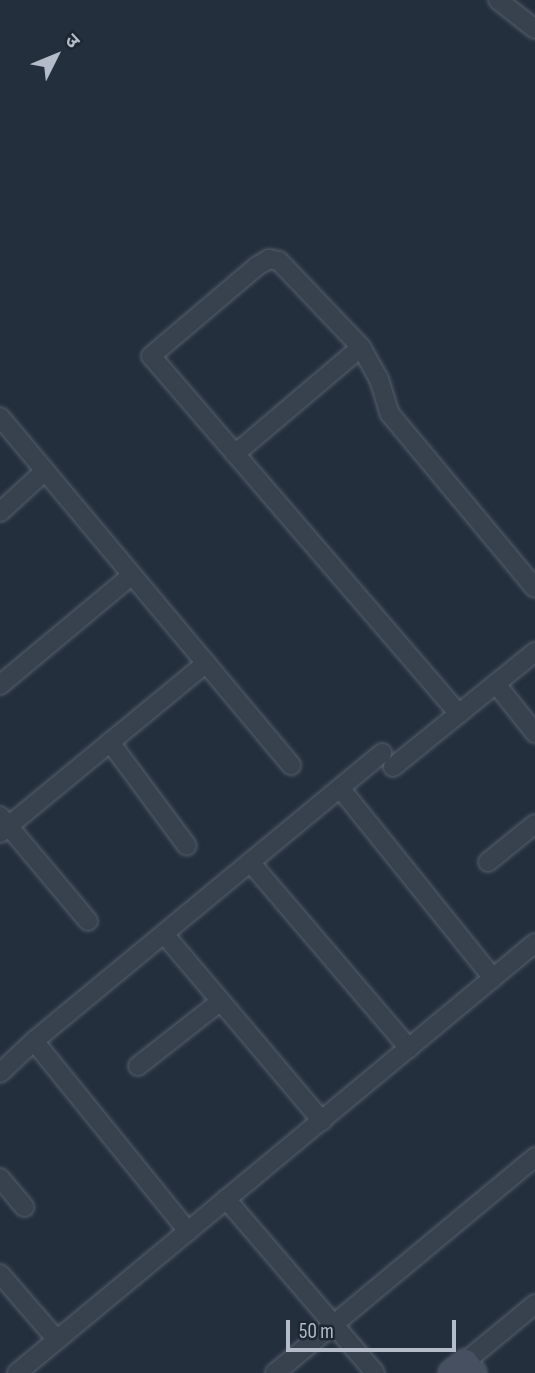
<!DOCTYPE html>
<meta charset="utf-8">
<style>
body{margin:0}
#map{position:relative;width:535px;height:1373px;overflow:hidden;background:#242f3e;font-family:"Sofia Sans Condensed","Noto Sans Devanagari",sans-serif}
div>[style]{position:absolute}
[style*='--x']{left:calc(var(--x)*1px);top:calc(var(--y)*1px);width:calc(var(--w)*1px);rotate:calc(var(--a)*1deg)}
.roads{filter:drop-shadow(0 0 2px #565f6c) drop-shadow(0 0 2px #565f6c)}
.street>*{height:18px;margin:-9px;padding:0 9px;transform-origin:9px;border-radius:9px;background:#38414e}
.secondary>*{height:24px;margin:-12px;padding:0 12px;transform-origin:12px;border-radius:12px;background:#465061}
span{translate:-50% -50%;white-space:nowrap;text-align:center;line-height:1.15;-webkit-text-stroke:5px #1d2633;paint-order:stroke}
.north{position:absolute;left:21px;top:21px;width:70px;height:70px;-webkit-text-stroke:5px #1d2633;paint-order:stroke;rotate:47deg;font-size:19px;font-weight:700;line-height:28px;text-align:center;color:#b4bcc9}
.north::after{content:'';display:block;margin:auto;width:24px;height:32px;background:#b4bcc9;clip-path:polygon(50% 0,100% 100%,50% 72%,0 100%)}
.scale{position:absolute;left:286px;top:1320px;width:170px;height:32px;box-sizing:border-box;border:4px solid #b4bcc9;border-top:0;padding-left:9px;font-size:21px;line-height:24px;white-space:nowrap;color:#b4bcc9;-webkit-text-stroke:5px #1d2633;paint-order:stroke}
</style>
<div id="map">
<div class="roads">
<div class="street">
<i style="--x:498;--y:0;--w:47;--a:38.1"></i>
<i style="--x:0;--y:417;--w:454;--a:50.1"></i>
<i style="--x:235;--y:454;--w:165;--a:-40.3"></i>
<i style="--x:0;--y:512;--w:61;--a:-42.3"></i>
<i style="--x:496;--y:684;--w:63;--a:51.5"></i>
<i style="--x:0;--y:685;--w:172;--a:-39.8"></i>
<i style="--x:459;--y:714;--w:472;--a:-130.7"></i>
<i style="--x:151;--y:356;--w:139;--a:-40.3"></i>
<i style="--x:257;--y:266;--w:14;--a:-30"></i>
<i style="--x:269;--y:259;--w:10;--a:11"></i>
<i style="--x:279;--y:261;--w:119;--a:46.4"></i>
<i style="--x:361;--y:347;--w:37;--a:61"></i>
<i style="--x:379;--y:379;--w:37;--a:73"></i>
<i style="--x:390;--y:414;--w:226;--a:50.2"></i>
<i style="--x:110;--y:742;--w:129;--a:53.5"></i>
<i style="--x:393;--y:767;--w:183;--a:-39"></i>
<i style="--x:340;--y:788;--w:244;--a:51.2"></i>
<i style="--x:0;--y:816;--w:137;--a:50"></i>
<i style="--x:0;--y:833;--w:267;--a:-39.5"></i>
<i style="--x:250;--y:862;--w:245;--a:49.5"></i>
<i style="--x:488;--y:862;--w:60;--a:-39"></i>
<i style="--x:164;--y:934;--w:245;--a:49.8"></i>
<i style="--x:34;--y:1041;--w:452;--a:-39.6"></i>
<i style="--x:138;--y:1066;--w:105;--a:-38.1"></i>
<i style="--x:0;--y:1073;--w:47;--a:-43.3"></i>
<i style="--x:34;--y:1041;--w:245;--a:51"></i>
<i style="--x:0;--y:1178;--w:38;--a:50"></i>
<i style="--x:226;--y:1199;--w:229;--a:49.4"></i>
<i style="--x:0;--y:1274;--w:87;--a:49.2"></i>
<i style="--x:465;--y:1362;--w:91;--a:-39.6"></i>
<i style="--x:17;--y:1373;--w:673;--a:-39.7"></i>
<i style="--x:275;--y:1373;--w:338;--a:-39.7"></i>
</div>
<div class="secondary">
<i style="--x:451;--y:1373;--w:18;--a:-38"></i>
<i style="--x:465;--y:1362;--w:14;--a:51"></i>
</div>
</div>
<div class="north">उ</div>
<div class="scale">50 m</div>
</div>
